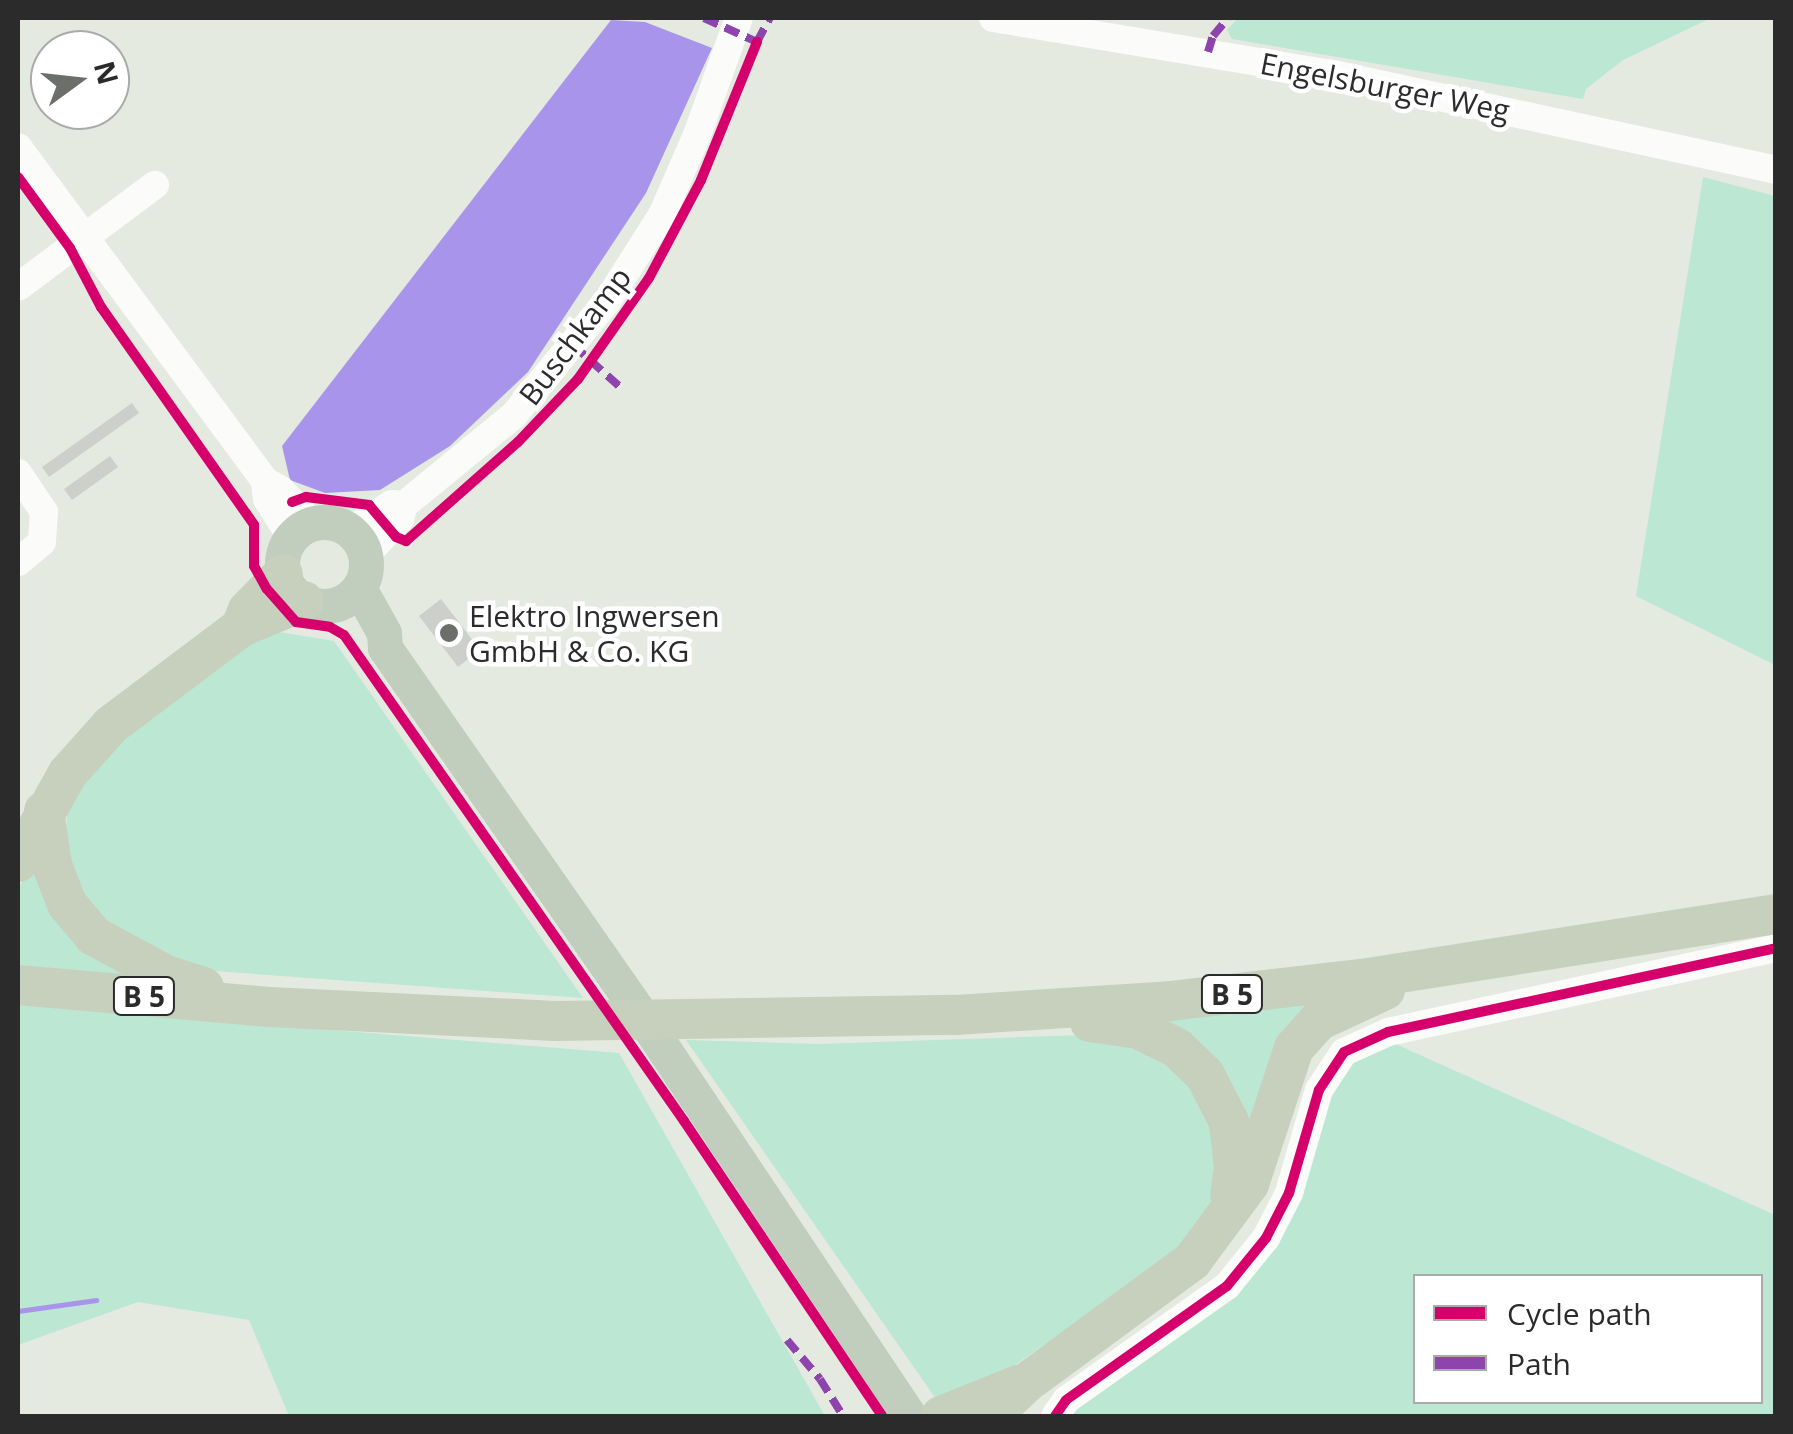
<!DOCTYPE html>
<style>
body{margin:0}
#map{position:relative;width:1793px;height:1434px;overflow:hidden;background:#e5eae0;font-family:"Open Sans",sans-serif}
div>[style]{position:absolute}
[style*='--x']{left:calc(var(--x)*1px);top:calc(var(--y)*1px);width:calc(var(--w)*1px);rotate:calc(var(--a)*1deg)}
.green>*{inset:0;background:#bbe7d3}
.water>*{inset:0;background:#a994eb}
.stream>*{height:5px;margin:-2.5px;padding:0 2.5px;transform-origin:2.5px;border-radius:2.5px;background:#a994eb}
.building>*{inset:0;background:#cdd0ca}
.minor>*{height:28px;margin:-14px;padding:0 14px;transform-origin:14px;border-radius:14px;background:#fbfcfa}
.major>*{height:35px;margin:-17.5px;padding:0 17.5px;transform-origin:17.5px;border-radius:17.5px;background:#c2cebd}
.major>.ring{margin:-17.5px;padding:0;box-sizing:content-box;background:none;border:35px solid #c2cebd;border-radius:50%}
.highway>*{height:40px;margin:-20px;padding:0 20px;transform-origin:20px;border-radius:20px;background:#c7d0bd}
.quiet>*{height:8px;margin-top:-4px;transform-origin:0;background:repeating-linear-gradient(90deg,#8e44ad 0 15px,transparent 0 23px)}
.cycleway>*{height:10px;margin:-5px;padding:0 5px;transform-origin:5px;border-radius:5px;background:#d6006c}
.dots>*{width:28px;height:28px;translate:-50% -50%;box-sizing:border-box;border:5px solid #fff;border-radius:50%}
span{translate:-50% -50%;white-space:nowrap;text-align:center;line-height:1.15;-webkit-text-stroke:9px #fff;paint-order:stroke}
.shield-label span{padding:2px 8px;background:#fff;border:2px solid;border-radius:8px;-webkit-text-stroke-width:0}
.shield-label{font-size:28px;color:#2b2b2b;font-weight:700}
.street-label{font-size:30px;color:#2b2b2b}
.poi-label{font-size:30px;color:#2b2b2b}
.left{translate:0 -50%;text-align:left}
.frame{position:absolute;inset:0;border:20px solid #2b2b2b;pointer-events:none}
.legend{position:absolute;left:1413px;top:1274px;width:350px;height:130px;box-sizing:border-box;background:#fff;border:2px solid #aaa;margin:0;padding:12px 18px;list-style:none;font-size:30px;color:#2b2b2b}
.legend li{display:flex;align-items:center;gap:20px;height:50px}
.legend b{width:50px;border:2px solid #aaa}
.north{position:absolute;left:30px;top:30px;width:100px;height:100px;box-sizing:border-box;background:#fff;border:2px solid #aaa;border-radius:50%;rotate:75deg;font-size:28px;font-weight:700;line-height:40px;text-align:center;color:#2b2b2b}
.north::after{content:'';display:block;margin:auto;width:35px;height:45px;background:#6c6e6a;clip-path:polygon(50% 0,100% 100%,50% 72%,0 100%)}
</style>
<div id="map">
<div class="green">
<i style="clip-path:polygon(1238px 18px,1711px 18px,1623px 60px,1586px 89px,1583px 99px,1232px 39px,1227px 30px)"></i>
<i style="clip-path:polygon(1703px 177px,1775px 196px,1775px 665px,1636px 596px)"></i>
<i style="clip-path:polygon(273px 631px,334px 641px,583px 998px,173px 968px,138px 948px,79px 899px,65px 849px,67px 812px,79px 780px,184px 684px)"></i>
<i style="clip-path:polygon(41px 841px,136px 978px,18px 965px,18px 890px)"></i>
<i style="clip-path:polygon(1348px 991px,1255px 1144px,1236px 1108px,1119px 1015px)"></i>
<i style="clip-path:polygon(18px 997px,208px 1020px,619px 1053px,825px 1416px,289px 1416px,249px 1320px,138px 1302px,18px 1345px)"></i>
<i style="clip-path:polygon(1085px 1035px,1164px 1056px,1193px 1084px,1215px 1124px,1215px 1198px,1184px 1247px,1015px 1365px,936px 1399px,686px 1040px,819px 1044px)"></i>
<i style="clip-path:polygon(evenodd,1389px 1041px,1775px 1215px,1775px 1416px,1064px 1416px,1233px 1291px,1326px 1093px,1349px 1057px,1389px 1041px,1416px 1276px,1760px 1276px,1760px 1402px,1416px 1402px,1416px 1276px)"></i>
</div>
<div class="water">
<i style="clip-path:polygon(611px 20px,645px 22px,712px 48px,646px 193px,528px 372px,450px 446px,380px 490px,325px 493px,290px 480px,282px 446px)"></i>
</div>
<div class="stream">
<i style="--x:18;--y:1311;--w:79;--a:-8"></i>
</div>
<div class="building">
<i style="clip-path:polygon(132px 403px,139px 413px,49px 477px,42px 467px)"></i>
<i style="clip-path:polygon(110px 456px,118px 467px,72px 500px,64px 489px)"></i>
<i style="clip-path:polygon(441px 599px,480px 650px,458px 667px,419px 616px)"></i>
</div>
<div class="minor">
<i style="--x:993;--y:18;--w:345;--a:9.4"></i>
<i style="--x:1333;--y:74;--w:453;--a:12.2"></i>
<i style="--x:18;--y:147;--w:415;--a:53.5"></i>
<i style="--x:265;--y:481;--w:18;--a:29"></i>
<i style="--x:281;--y:490;--w:45;--a:46.8"></i>
<i style="--x:18;--y:287;--w:171;--a:-36.7"></i>
<i style="--x:18;--y:473;--w:47;--a:56.3"></i>
<i style="--x:44;--y:512;--w:30;--a:94"></i>
<i style="--x:42;--y:542;--w:31;--a:140"></i>
<i style="--x:265;--y:481;--w:18;--a:84"></i>
<i style="--x:267;--y:499;--w:45;--a:57.7"></i>
<i style="--x:350;--y:530;--w:49;--a:-31.8"></i>
<i style="--x:392;--y:504;--w:12;--a:5"></i>
<i style="--x:404;--y:505;--w:142;--a:-39.3"></i>
<i style="--x:514;--y:415;--w:149;--a:-50.7"></i>
<i style="--x:608;--y:300;--w:101;--a:-57.6"></i>
<i style="--x:662;--y:215;--w:87;--a:-66.4"></i>
<i style="--x:697;--y:135;--w:124;--a:-70.3"></i>
<i style="--x:365;--y:556;--w:51;--a:-46.6"></i>
<i style="--x:400;--y:519;--w:15;--a:-74"></i>
<i style="--x:1055;--y:1416;--w:19;--a:-55"></i>
<i style="--x:1066;--y:1400;--w:197;--a:-35.3"></i>
<i style="--x:1227;--y:1286;--w:62;--a:-50.9"></i>
<i style="--x:1266;--y:1238;--w:51;--a:-62.9"></i>
<i style="--x:1289;--y:1193;--w:107;--a:-73.8"></i>
<i style="--x:1319;--y:1090;--w:45;--a:-56.7"></i>
<i style="--x:1344;--y:1052;--w:48;--a:-24.4"></i>
<i style="--x:1388;--y:1032;--w:397;--a:-12.2"></i>
</div>
<div class="major">
<i class="ring" style="left:282px;top:522px;width:49px;height:49px"></i>
<i style="--x:359;--y:588;--w:51;--a:60.9"></i>
<i style="--x:384;--y:633;--w:15;--a:86"></i>
<i style="--x:385;--y:648;--w:458;--a:55.1"></i>
<i style="--x:647;--y:1024;--w:471;--a:56.2"></i>
</div>
<div class="highway">
<i style="--x:241;--y:627;--w:18;--a:-68"></i>
<i style="--x:248;--y:610;--w:50;--a:-45.8"></i>
<i style="--x:44;--y:811;--w:55;--a:81.6"></i>
<i style="--x:52;--y:865;--w:42;--a:69"></i>
<i style="--x:67;--y:904;--w:42;--a:49.8"></i>
<i style="--x:94;--y:936;--w:82;--a:28.4"></i>
<i style="--x:166;--y:975;--w:40;--a:18"></i>
<i style="--x:18;--y:862;--w:102;--a:-60.7"></i>
<i style="--x:68;--y:773;--w:64;--a:-48.1"></i>
<i style="--x:111;--y:725;--w:163;--a:-37"></i>
<i style="--x:241;--y:627;--w:68;--a:-22.4"></i>
<i style="--x:18;--y:985;--w:253;--a:5"></i>
<i style="--x:270;--y:1007;--w:285;--a:2.8"></i>
<i style="--x:555;--y:1021;--w:401;--a:-0.9"></i>
<i style="--x:956;--y:1015;--w:214;--a:-3.7"></i>
<i style="--x:1170;--y:1001;--w:199;--a:-6.6"></i>
<i style="--x:1368;--y:978;--w:413;--a:-8.9"></i>
<i style="--x:1090;--y:1022;--w:49;--a:8.3"></i>
<i style="--x:1138;--y:1029;--w:43;--a:26"></i>
<i style="--x:1177;--y:1048;--w:39;--a:44"></i>
<i style="--x:1205;--y:1075;--w:53;--a:62.9"></i>
<i style="--x:1229;--y:1122;--w:46;--a:83.8"></i>
<i style="--x:1234;--y:1168;--w:27;--a:98"></i>
<i style="--x:941;--y:1416;--w:83;--a:-21.9"></i>
<i style="--x:991;--y:1416;--w:48;--a:-43.3"></i>
<i style="--x:1026;--y:1383;--w:206;--a:-36.3"></i>
<i style="--x:1192;--y:1261;--w:96;--a:-53.5"></i>
<i style="--x:1249;--y:1184;--w:143;--a:-71.7"></i>
<i style="--x:1294;--y:1048;--w:36;--a:-48"></i>
<i style="--x:1318;--y:1021;--w:74;--a:-24.8"></i>
</div>
<div class="quiet">
<i style="--x:704;--y:18;--w:58;--a:24.4"></i>
<i style="--x:757;--y:42;--w:27;--a:-62"></i>
<i style="--x:1208;--y:52;--w:17;--a:-73"></i>
<i style="--x:1213;--y:36;--w:23;--a:-50"></i>
<i style="--x:573;--y:345;--w:62;--a:41.7"></i>
<i style="--x:787;--y:1340;--w:51;--a:49.8"></i>
<i style="--x:820;--y:1379;--w:44;--a:58.1"></i>
</div>
<div class="cycleway">
<i style="--x:18;--y:177;--w:88;--a:53.8"></i>
<i style="--x:70;--y:248;--w:67;--a:62.3"></i>
<i style="--x:101;--y:307;--w:266;--a:54.9"></i>
<i style="--x:254;--y:525;--w:41;--a:90"></i>
<i style="--x:254;--y:566;--w:26;--a:61"></i>
<i style="--x:267;--y:589;--w:44;--a:48.7"></i>
<i style="--x:296;--y:622;--w:34;--a:8"></i>
<i style="--x:330;--y:627;--w:16;--a:30"></i>
<i style="--x:344;--y:635;--w:593;--a:55.02"></i>
<i style="--x:684;--y:1121;--w:355;--a:56.1"></i>
<i style="--x:292;--y:502;--w:15;--a:-20"></i>
<i style="--x:306;--y:497;--w:64;--a:7.2"></i>
<i style="--x:369;--y:505;--w:42;--a:49.8"></i>
<i style="--x:396;--y:537;--w:11;--a:22"></i>
<i style="--x:406;--y:541;--w:149;--a:-41.5"></i>
<i style="--x:518;--y:442;--w:87;--a:-46.4"></i>
<i style="--x:578;--y:379;--w:123;--a:-54.9"></i>
<i style="--x:649;--y:278;--w:111;--a:-62"></i>
<i style="--x:701;--y:180;--w:149;--a:-67.9"></i>
<i style="--x:1055;--y:1416;--w:19;--a:-55"></i>
<i style="--x:1066;--y:1400;--w:197;--a:-35.3"></i>
<i style="--x:1227;--y:1286;--w:62;--a:-50.9"></i>
<i style="--x:1266;--y:1238;--w:51;--a:-62.9"></i>
<i style="--x:1289;--y:1193;--w:107;--a:-73.8"></i>
<i style="--x:1319;--y:1090;--w:45;--a:-56.7"></i>
<i style="--x:1344;--y:1052;--w:48;--a:-24.4"></i>
<i style="--x:1388;--y:1032;--w:397;--a:-12.2"></i>
</div>
<div class="dots">
<i style="left:449px;top:633px;background:#6c6e6a"></i>
</div>
<div class="shield-label">
<span style="left:1232px;top:994px">B 5</span>
<span style="left:144px;top:996px">B 5</span>
</div>
<div class="street-label">
<span style="left:1385px;top:87px;rotate:11deg">Engelsburger Weg</span>
<span style="left:575px;top:336px;rotate:-53deg">Buschkamp</span>
</div>
<div class="poi-label">
<span class="left" style="left:469px;top:633px">Elektro Ingwersen<br>GmbH &amp; Co. KG</span>
</div>
<div class="frame"></div>
<ul class="legend">
<li><b style="height:12px;background:#d6006c"></b>Cycle path</li>
<li><b style="height:12px;background:#8e44ad"></b>Path</li>
</ul>
<div class="north">N</div>
</div>
